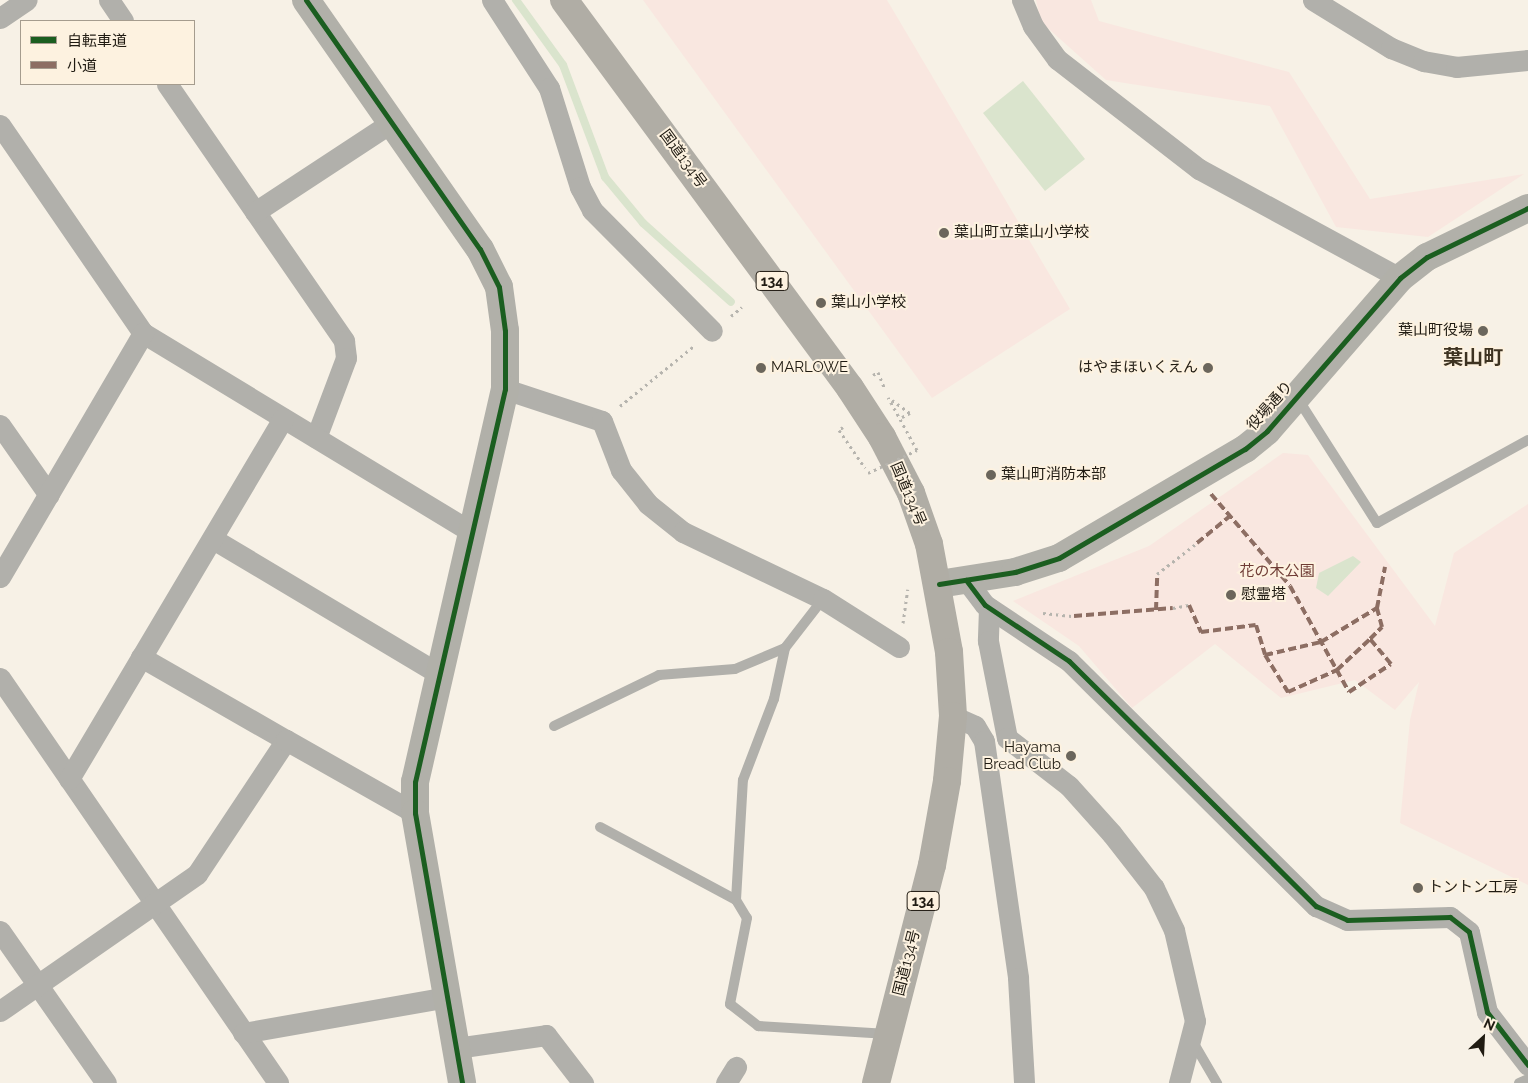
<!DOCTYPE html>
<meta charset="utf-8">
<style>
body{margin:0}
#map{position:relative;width:1528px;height:1083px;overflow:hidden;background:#f7f1e6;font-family:Raleway,"Noto Sans JP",sans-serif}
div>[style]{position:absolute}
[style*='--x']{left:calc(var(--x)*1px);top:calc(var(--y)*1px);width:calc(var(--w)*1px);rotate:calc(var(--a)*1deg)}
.green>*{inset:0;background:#f9e7e0}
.water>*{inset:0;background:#dae4cd}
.stream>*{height:8px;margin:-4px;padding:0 4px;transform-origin:4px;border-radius:4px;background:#dae4cd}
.path>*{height:3px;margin-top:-1.5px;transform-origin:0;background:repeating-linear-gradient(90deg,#b6b4ae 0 2.5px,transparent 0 6.5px)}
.lane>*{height:10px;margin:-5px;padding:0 5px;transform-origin:5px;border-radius:5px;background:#b1b0ab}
.street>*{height:21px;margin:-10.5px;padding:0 10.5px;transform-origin:10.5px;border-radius:10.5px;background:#b1b0ab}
.secondary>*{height:28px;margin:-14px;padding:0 14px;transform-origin:14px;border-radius:14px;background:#b1b0a9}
.highway>*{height:28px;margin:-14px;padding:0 14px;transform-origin:14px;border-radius:14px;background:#b0ada5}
.path-bridge>*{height:3px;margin-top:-1.5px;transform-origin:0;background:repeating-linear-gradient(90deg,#b6b4ae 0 2.5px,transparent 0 6.5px)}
.quiet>*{height:4px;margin-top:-2px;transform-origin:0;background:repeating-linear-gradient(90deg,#8d6e63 0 8px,transparent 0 12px)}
.cycleway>*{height:5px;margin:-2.5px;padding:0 2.5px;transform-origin:2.5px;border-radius:2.5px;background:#1b5e20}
.dots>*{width:14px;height:14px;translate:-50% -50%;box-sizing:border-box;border:2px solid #fdf2e0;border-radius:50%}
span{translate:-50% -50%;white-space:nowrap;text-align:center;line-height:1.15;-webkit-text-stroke:4px #fdf2e0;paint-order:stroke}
.shield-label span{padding:1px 4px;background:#fdf2e0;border:1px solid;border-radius:4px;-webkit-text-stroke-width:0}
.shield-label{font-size:14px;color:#201b12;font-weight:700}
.street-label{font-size:15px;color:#201b12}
.poi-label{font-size:15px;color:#201b12}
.left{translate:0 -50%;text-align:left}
.right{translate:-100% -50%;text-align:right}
.park-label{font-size:15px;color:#703d36}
.district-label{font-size:20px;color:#3e3321;font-weight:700}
.legend{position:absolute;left:20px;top:20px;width:175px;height:65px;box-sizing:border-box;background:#fdf2e0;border:1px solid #a59c8e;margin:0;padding:6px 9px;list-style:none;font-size:15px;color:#201b12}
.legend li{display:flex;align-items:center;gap:10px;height:25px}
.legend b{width:25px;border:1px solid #a59c8e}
.north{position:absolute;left:1458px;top:1013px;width:50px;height:50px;-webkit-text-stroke:4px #fdf2e0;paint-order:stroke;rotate:25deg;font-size:14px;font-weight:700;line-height:20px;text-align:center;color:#201b12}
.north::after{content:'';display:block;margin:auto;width:18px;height:22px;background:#201b12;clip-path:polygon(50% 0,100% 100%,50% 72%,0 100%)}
</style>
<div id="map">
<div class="green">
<i style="clip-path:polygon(643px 0,887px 0,1070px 309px,932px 398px)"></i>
<i style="clip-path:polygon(1036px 0,1091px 0,1099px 21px,1289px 72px,1370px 199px,1524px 174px,1428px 237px,1336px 227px,1270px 106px,1106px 80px,1041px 22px)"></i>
<i style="clip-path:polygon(1283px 453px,1308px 455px,1435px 626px,1454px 553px,1528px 504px,1528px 885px,1400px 823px,1410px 720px,1419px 682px,1395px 710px,1355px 680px,1281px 698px,1215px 644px,1132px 708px,1079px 646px,1013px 601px,1149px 546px)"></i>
</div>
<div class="water">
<i style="clip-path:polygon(1023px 81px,1085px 159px,1045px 191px,983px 113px)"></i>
<i style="clip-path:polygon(1353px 556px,1361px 562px,1328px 596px,1316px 588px,1319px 573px)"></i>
</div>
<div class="stream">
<i style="--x:516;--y:0;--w:80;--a:54.1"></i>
<i style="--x:563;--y:65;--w:120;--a:69.4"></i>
<i style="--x:605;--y:177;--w:60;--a:50.4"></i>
<i style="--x:643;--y:223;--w:118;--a:41.9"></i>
</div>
<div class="path">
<i style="--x:731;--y:316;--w:14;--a:-39"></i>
<i style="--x:873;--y:375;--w:6;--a:-31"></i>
<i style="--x:878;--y:372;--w:16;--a:68"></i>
<i style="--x:892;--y:400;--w:22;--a:36"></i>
<i style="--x:910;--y:413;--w:9;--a:153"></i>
<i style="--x:620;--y:406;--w:97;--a:-39.1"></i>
<i style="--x:843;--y:427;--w:5;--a:143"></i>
<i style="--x:839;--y:430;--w:46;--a:55.6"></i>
<i style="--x:1157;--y:574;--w:51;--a:-37.8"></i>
<i style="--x:1173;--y:608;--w:16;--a:-11"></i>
<i style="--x:1043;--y:613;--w:31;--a:6"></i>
<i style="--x:903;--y:623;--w:34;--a:-82"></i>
</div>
<div class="lane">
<i style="--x:1298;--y:399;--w:147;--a:57.5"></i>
<i style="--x:1377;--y:523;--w:172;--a:-28.8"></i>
<i style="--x:554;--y:726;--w:117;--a:-25.9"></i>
<i style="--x:659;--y:675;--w:76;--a:-4.5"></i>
<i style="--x:735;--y:669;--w:54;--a:-22.8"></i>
<i style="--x:785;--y:648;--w:62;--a:-52.2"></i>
<i style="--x:600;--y:827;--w:154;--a:28.2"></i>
<i style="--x:736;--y:900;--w:21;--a:59"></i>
<i style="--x:747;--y:918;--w:88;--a:101.2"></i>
<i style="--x:730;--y:1004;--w:36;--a:38"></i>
<i style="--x:758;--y:1026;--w:130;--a:3.5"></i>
<i style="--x:736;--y:900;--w:120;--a:-86.7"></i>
<i style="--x:743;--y:780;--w:87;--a:-69.1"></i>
<i style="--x:774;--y:699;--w:52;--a:-77.8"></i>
<i style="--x:1193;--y:1042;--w:48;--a:59.7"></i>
<i style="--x:1519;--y:1083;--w:10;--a:-24"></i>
</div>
<div class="street">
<i style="--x:109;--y:0;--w:25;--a:56"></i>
<i style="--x:492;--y:0;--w:105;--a:57.1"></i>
<i style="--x:549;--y:88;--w:104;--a:72.6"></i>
<i style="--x:580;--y:187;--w:26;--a:62"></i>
<i style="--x:592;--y:210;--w:170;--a:45.2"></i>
<i style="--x:1022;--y:0;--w:28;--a:67"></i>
<i style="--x:1033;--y:26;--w:41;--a:54"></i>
<i style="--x:1057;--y:59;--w:180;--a:37.8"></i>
<i style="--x:1199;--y:169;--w:229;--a:28.5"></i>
<i style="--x:1313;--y:0;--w:92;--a:31.6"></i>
<i style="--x:1391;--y:48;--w:35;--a:22"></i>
<i style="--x:1423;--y:61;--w:34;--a:10"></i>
<i style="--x:1456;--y:67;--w:72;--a:-5.6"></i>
<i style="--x:0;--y:18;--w:32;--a:-34"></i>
<i style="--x:167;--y:84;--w:312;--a:55.4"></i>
<i style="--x:344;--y:341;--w:17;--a:83"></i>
<i style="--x:346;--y:358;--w:85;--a:110.6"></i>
<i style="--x:0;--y:125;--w:252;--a:55.5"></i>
<i style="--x:143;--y:333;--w:385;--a:31.2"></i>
<i style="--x:255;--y:212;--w:164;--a:-33.3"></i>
<i style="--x:505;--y:389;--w:102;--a:18.3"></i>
<i style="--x:602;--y:421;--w:53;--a:68.8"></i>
<i style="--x:621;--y:470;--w:43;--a:51.5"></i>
<i style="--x:648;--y:504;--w:45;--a:38.7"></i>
<i style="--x:683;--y:532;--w:155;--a:25.6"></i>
<i style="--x:823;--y:599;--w:90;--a:32.3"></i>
<i style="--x:0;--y:425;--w:85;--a:55"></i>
<i style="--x:213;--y:539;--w:262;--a:30.8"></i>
<i style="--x:0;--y:577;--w:283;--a:-59.6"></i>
<i style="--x:966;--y:580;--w:31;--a:53"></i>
<i style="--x:985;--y:605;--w:101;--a:33.7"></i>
<i style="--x:1069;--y:661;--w:348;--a:44.8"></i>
<i style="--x:1316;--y:906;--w:34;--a:24"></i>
<i style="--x:1347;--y:920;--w:103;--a:-1.7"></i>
<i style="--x:1450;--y:917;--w:24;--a:38"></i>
<i style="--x:1469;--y:932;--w:82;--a:77.3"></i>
<i style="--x:1487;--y:1012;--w:67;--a:52.3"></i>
<i style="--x:989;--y:608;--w:33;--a:92"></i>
<i style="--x:988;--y:641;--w:99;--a:78.9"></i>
<i style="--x:1007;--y:738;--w:78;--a:37.7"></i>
<i style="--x:1069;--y:786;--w:64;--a:48.1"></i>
<i style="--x:1112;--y:834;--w:68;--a:52.1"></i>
<i style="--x:1154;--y:888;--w:47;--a:64.5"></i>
<i style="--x:1174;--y:930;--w:93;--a:77"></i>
<i style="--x:1195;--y:1021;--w:64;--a:104.5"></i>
<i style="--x:141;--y:657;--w:167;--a:29.8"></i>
<i style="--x:0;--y:678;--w:491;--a:55.5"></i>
<i style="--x:953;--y:716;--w:24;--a:24"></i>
<i style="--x:975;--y:726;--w:17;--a:59"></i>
<i style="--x:984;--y:741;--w:239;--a:81.8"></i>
<i style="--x:1018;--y:978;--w:105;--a:86.7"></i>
<i style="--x:69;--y:779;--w:419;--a:-59.3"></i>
<i style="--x:0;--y:931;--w:185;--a:55.1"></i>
<i style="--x:0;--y:1011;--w:240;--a:-34.8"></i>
<i style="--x:197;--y:874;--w:161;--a:-56.4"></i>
<i style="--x:286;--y:740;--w:148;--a:29.5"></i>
<i style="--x:243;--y:1033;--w:207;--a:-10"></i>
<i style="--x:456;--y:1048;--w:91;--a:-8.2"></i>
<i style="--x:546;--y:1035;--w:61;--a:52.4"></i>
<i style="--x:726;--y:1083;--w:19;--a:-58"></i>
</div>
<div class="secondary">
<i style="--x:306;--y:0;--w:304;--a:55.1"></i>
<i style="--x:480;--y:249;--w:42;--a:63.4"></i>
<i style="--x:499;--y:287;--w:44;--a:82.2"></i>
<i style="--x:505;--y:331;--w:58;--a:90"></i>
<i style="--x:505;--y:389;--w:403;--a:102.9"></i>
<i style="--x:415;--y:782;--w:31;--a:90"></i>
<i style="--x:415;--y:813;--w:274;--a:80.1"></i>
<i style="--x:939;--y:584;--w:77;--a:-9"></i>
<i style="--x:1015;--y:572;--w:46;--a:-17.7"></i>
<i style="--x:1059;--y:558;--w:216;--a:-30.4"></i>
<i style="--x:1245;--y:449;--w:28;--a:-39"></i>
<i style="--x:1267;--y:431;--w:203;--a:-49"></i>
<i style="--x:1400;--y:278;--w:34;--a:-38"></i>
<i style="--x:1427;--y:257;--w:112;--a:-25.9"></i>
</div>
<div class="highway">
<i style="--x:564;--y:0;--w:482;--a:53.6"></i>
<i style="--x:850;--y:388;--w:59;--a:56.9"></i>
<i style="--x:882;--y:437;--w:63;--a:62.6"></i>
<i style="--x:911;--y:493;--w:54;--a:70.6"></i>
<i style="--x:929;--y:544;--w:110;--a:79.5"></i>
<i style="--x:949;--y:652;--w:64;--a:86.4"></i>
<i style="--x:953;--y:716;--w:65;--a:95.3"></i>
<i style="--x:947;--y:781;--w:85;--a:100.1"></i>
<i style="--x:932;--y:865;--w:225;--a:104.4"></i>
</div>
<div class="path-bridge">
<i style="--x:868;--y:473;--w:54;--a:-25.1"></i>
<i style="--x:917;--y:450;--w:60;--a:-118.7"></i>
</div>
<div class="quiet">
<i style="--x:1211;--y:494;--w:121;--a:49.3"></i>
<i style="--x:1290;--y:586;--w:121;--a:60.9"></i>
<i style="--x:1349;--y:692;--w:50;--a:-33.7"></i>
<i style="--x:1391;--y:664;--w:33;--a:-130"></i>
<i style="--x:1197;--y:543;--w:43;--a:-39.3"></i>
<i style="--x:1189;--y:605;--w:30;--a:66"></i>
<i style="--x:1201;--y:632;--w:55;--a:-7.3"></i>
<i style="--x:1256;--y:625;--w:31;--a:73"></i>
<i style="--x:1265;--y:655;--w:44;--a:58.1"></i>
<i style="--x:1288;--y:692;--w:54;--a:-24.2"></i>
<i style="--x:1337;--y:670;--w:45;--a:-43.2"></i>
<i style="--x:1370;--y:639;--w:17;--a:-45"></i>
<i style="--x:1382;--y:627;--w:20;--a:-105"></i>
<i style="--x:1156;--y:610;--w:36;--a:-88"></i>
<i style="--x:1074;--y:616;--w:99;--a:-4.6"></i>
<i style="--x:1265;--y:655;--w:57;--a:-13.1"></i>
<i style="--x:1321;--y:642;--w:66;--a:-31.3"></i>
<i style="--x:1377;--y:608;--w:42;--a:-79"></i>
</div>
<div class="cycleway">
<i style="--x:306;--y:0;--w:304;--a:55.1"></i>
<i style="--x:480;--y:249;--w:42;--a:63.4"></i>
<i style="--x:499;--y:287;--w:44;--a:82.2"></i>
<i style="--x:505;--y:331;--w:58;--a:90"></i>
<i style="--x:505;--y:389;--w:403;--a:102.9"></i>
<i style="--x:415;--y:782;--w:31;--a:90"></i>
<i style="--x:415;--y:813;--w:274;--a:80.1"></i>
<i style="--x:966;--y:580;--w:31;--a:53"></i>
<i style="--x:985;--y:605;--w:101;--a:33.7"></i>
<i style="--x:1069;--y:661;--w:348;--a:44.8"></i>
<i style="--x:1316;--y:906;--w:34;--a:24"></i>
<i style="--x:1347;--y:920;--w:103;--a:-1.7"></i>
<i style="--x:1450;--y:917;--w:24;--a:38"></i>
<i style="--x:1469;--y:932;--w:82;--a:77.3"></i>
<i style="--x:1487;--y:1012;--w:67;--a:52.3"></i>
<i style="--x:939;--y:584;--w:77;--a:-9"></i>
<i style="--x:1015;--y:572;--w:46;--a:-17.7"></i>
<i style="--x:1059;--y:558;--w:216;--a:-30.4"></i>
<i style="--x:1245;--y:449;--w:28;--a:-39"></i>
<i style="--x:1267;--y:431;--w:203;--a:-49"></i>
<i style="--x:1400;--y:278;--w:34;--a:-38"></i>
<i style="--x:1427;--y:257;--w:112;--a:-25.9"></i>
</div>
<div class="dots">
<i style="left:944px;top:233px;background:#6b665c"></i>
<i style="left:821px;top:303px;background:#6b665c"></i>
<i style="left:1483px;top:331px;background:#6b665c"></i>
<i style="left:761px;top:368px;background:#6b665c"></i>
<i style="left:1208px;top:368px;background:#6b665c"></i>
<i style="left:991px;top:475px;background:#6b665c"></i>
<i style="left:1231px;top:595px;background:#6b665c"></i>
<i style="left:1071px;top:756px;background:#6b665c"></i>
<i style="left:1418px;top:888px;background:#6b665c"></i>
</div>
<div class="shield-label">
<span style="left:772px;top:281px">134</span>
<span style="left:923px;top:901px">134</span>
</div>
<div class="street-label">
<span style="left:683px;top:159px;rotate:54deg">国道134号</span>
<span style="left:1270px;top:406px;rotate:-48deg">役場通り</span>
<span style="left:908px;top:494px;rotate:67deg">国道134号</span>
<span style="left:907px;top:963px;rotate:-76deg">国道134号</span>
</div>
<div class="poi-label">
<span class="left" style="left:954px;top:233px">葉山町立葉山小学校</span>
<span class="left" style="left:831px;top:303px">葉山小学校</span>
<span class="right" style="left:1473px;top:331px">葉山町役場</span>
<span class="left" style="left:771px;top:368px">MARLOWE</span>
<span class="right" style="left:1198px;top:368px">はやまほいくえん</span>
<span class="left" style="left:1001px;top:475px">葉山町消防本部</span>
<span class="left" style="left:1241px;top:595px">慰霊塔</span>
<span class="right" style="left:1061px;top:756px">Hayama<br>Bread Club</span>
<span class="left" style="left:1428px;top:888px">トントン工房</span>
</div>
<div class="park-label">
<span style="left:1277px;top:572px">花の木公園</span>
</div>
<div class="district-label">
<span style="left:1473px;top:357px">葉山町</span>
</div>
<ul class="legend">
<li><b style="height:6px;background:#1b5e20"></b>自転車道</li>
<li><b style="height:6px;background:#8d6e63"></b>小道</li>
</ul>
<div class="north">N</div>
</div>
